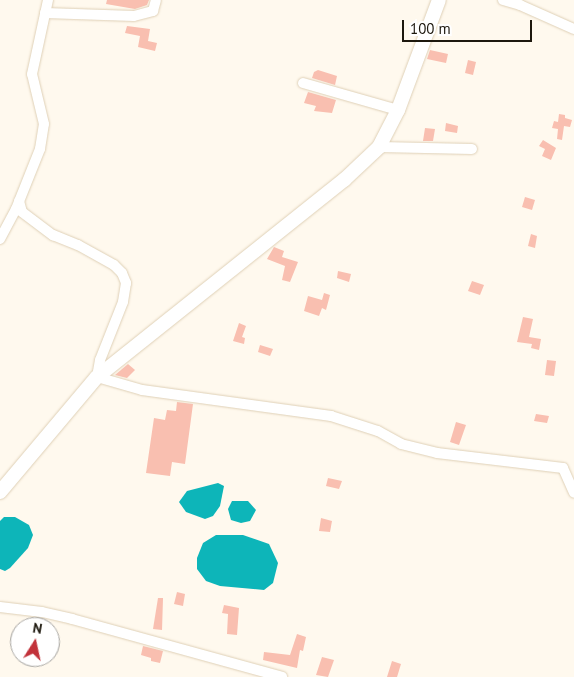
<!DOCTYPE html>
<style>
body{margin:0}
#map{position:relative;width:574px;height:677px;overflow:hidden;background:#fff9ee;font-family:"PT Sans",sans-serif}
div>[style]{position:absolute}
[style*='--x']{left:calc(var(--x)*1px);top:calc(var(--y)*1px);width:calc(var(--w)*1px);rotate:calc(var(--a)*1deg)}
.water>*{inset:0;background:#0db5b9}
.building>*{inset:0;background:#f9bfb0}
.roads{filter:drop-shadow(0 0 1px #dfd0b6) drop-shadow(0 0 1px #dfd0b6)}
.street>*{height:10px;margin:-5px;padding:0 5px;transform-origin:5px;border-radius:5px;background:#fff}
.secondary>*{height:14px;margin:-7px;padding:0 7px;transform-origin:7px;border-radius:7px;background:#fff}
span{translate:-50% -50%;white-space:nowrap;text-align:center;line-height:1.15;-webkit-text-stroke:4px #fff;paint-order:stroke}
.north{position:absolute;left:10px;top:617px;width:50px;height:50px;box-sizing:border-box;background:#fff;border:1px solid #a5a39f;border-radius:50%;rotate:10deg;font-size:14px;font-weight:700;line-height:20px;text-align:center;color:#1d180e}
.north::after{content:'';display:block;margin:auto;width:18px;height:22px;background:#c2323a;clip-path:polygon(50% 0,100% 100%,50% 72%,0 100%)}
.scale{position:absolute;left:402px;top:20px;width:130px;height:22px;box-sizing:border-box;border:2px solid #1d180e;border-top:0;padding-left:6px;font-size:15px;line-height:18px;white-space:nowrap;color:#1d180e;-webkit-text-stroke:4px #fff;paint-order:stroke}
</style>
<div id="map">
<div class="water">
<i style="clip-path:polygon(218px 483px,224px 486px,220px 506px,213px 516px,205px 519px,186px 512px,179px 502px,187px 491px)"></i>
<i style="clip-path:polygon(232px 501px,248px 501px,256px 510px,250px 521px,241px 523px,231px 520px,228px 509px)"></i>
<i style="clip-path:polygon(4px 517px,15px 517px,29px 525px,33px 535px,28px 548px,10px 568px,5px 571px,0 569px,0 521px)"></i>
<i style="clip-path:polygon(216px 535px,243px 535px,269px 544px,278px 563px,273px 583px,264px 590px,220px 586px,206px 581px,197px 569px,197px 558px,203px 543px)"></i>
</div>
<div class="building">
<i style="clip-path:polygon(107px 0,149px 0,147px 5px,135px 9px,106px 4px)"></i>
<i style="clip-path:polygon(127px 26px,150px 29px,148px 41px,157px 43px,155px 51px,138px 47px,140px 36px,125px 33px)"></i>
<i style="clip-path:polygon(430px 50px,448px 54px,446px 63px,427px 59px)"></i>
<i style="clip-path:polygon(468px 60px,476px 62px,473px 75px,465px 73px)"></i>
<i style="clip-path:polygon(318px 70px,337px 76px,335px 85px,312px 78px,314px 72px)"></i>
<i style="clip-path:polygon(308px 92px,336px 100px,332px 113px,314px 111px,316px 106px,304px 103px)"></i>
<i style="clip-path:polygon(559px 114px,565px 115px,565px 118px,572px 120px,570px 127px,564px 126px,562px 140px,557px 139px,558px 129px,552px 128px,554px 121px,558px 122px)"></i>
<i style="clip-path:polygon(446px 123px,458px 126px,457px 133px,445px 131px)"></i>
<i style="clip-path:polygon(425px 128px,435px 129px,433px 141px,423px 141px)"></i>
<i style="clip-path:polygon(543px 140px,556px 148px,551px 160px,542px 156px,545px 149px,539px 146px)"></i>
<i style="clip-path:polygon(525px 197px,535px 200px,532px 210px,522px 207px)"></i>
<i style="clip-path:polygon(531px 234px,537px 236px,535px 248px,528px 246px)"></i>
<i style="clip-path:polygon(274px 247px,284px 251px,282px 257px,298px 262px,290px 282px,282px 280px,285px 266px,267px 259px)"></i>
<i style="clip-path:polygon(338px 271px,351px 274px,349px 282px,337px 278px)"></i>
<i style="clip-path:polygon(472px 281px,484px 285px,480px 295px,468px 291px)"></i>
<i style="clip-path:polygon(324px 293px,330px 295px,326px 310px,322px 308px,319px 316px,304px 311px,308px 296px,322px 300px)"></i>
<i style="clip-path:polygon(523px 317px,533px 319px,529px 337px,541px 339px,539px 350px,531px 348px,532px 344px,517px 342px)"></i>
<i style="clip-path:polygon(239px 323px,246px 326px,242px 337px,245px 338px,244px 344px,233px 341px)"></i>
<i style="clip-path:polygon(260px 345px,273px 349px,270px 356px,258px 352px)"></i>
<i style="clip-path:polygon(547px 360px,556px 361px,554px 376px,545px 375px)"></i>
<i style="clip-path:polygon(128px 364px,135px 370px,127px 378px,115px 375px)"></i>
<i style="clip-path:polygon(177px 402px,193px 404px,185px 464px,172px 462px,170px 476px,146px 473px,154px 418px,165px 420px,167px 410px,176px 411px)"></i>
<i style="clip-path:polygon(536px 414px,549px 416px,547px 423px,534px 421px)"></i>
<i style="clip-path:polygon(456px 422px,466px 425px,459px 445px,450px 442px)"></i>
<i style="clip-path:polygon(328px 478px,342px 481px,339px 489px,326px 486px)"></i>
<i style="clip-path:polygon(321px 518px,332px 521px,330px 532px,319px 531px)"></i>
<i style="clip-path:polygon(177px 592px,185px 594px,183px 606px,174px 604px)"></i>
<i style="clip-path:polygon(158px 598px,163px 598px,162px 630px,153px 629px)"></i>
<i style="clip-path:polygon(224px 605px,239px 608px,237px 635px,227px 634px,228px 614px,222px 613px)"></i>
<i style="clip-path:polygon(297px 634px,306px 637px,303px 651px,300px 650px,297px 668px,263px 660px,264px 652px,290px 655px)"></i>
<i style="clip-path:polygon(143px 646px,163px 651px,160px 663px,151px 661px,151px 658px,141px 655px)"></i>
<i style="clip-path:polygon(322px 657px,334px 660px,328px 677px,316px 675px)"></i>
<i style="clip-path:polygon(392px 661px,401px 664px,397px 677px,387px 677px)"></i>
</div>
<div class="roads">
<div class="street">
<i style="--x:503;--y:0;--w:18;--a:16"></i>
<i style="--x:520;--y:5;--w:59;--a:24"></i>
<i style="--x:45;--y:13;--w:89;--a:1.9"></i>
<i style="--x:134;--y:16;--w:20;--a:-15"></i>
<i style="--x:153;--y:11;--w:11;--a:-75"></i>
<i style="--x:303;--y:83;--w:99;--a:15.9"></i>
<i style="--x:379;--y:147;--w:93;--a:1.2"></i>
<i style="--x:19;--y:201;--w:11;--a:75"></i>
<i style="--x:22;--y:212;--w:39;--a:37"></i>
<i style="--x:53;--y:235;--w:27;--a:22"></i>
<i style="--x:78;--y:245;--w:41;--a:29.1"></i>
<i style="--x:114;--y:265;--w:11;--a:45"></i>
<i style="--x:122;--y:273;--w:11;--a:68"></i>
<i style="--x:126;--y:283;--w:19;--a:99"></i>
<i style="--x:123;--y:302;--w:62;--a:111.6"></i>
<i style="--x:100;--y:360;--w:17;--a:100"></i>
<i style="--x:97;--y:377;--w:47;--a:16.1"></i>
<i style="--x:142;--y:390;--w:191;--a:7.8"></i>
<i style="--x:331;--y:416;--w:49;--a:17.7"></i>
<i style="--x:378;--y:431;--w:26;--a:29"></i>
<i style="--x:401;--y:444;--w:37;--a:14"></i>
<i style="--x:437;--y:453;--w:127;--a:6.8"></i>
<i style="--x:563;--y:468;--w:27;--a:66"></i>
<i style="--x:0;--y:239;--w:34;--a:-62"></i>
<i style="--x:16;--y:209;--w:65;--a:-68.2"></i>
<i style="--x:40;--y:149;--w:25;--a:-81"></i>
<i style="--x:44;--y:124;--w:51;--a:-103.5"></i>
<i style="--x:32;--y:74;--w:76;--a:-77.8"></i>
<i style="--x:0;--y:607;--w:42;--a:6.8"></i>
<i style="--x:42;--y:612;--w:31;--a:13"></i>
<i style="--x:72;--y:619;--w:218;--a:15.4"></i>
</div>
<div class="secondary">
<i style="--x:0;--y:492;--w:150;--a:-49.9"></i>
<i style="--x:97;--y:377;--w:316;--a:-38.6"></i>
<i style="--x:344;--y:180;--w:48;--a:-43.3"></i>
<i style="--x:379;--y:147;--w:42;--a:-62.8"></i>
<i style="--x:398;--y:110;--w:117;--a:-69.6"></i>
</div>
</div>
<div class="north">N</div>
<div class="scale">100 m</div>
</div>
